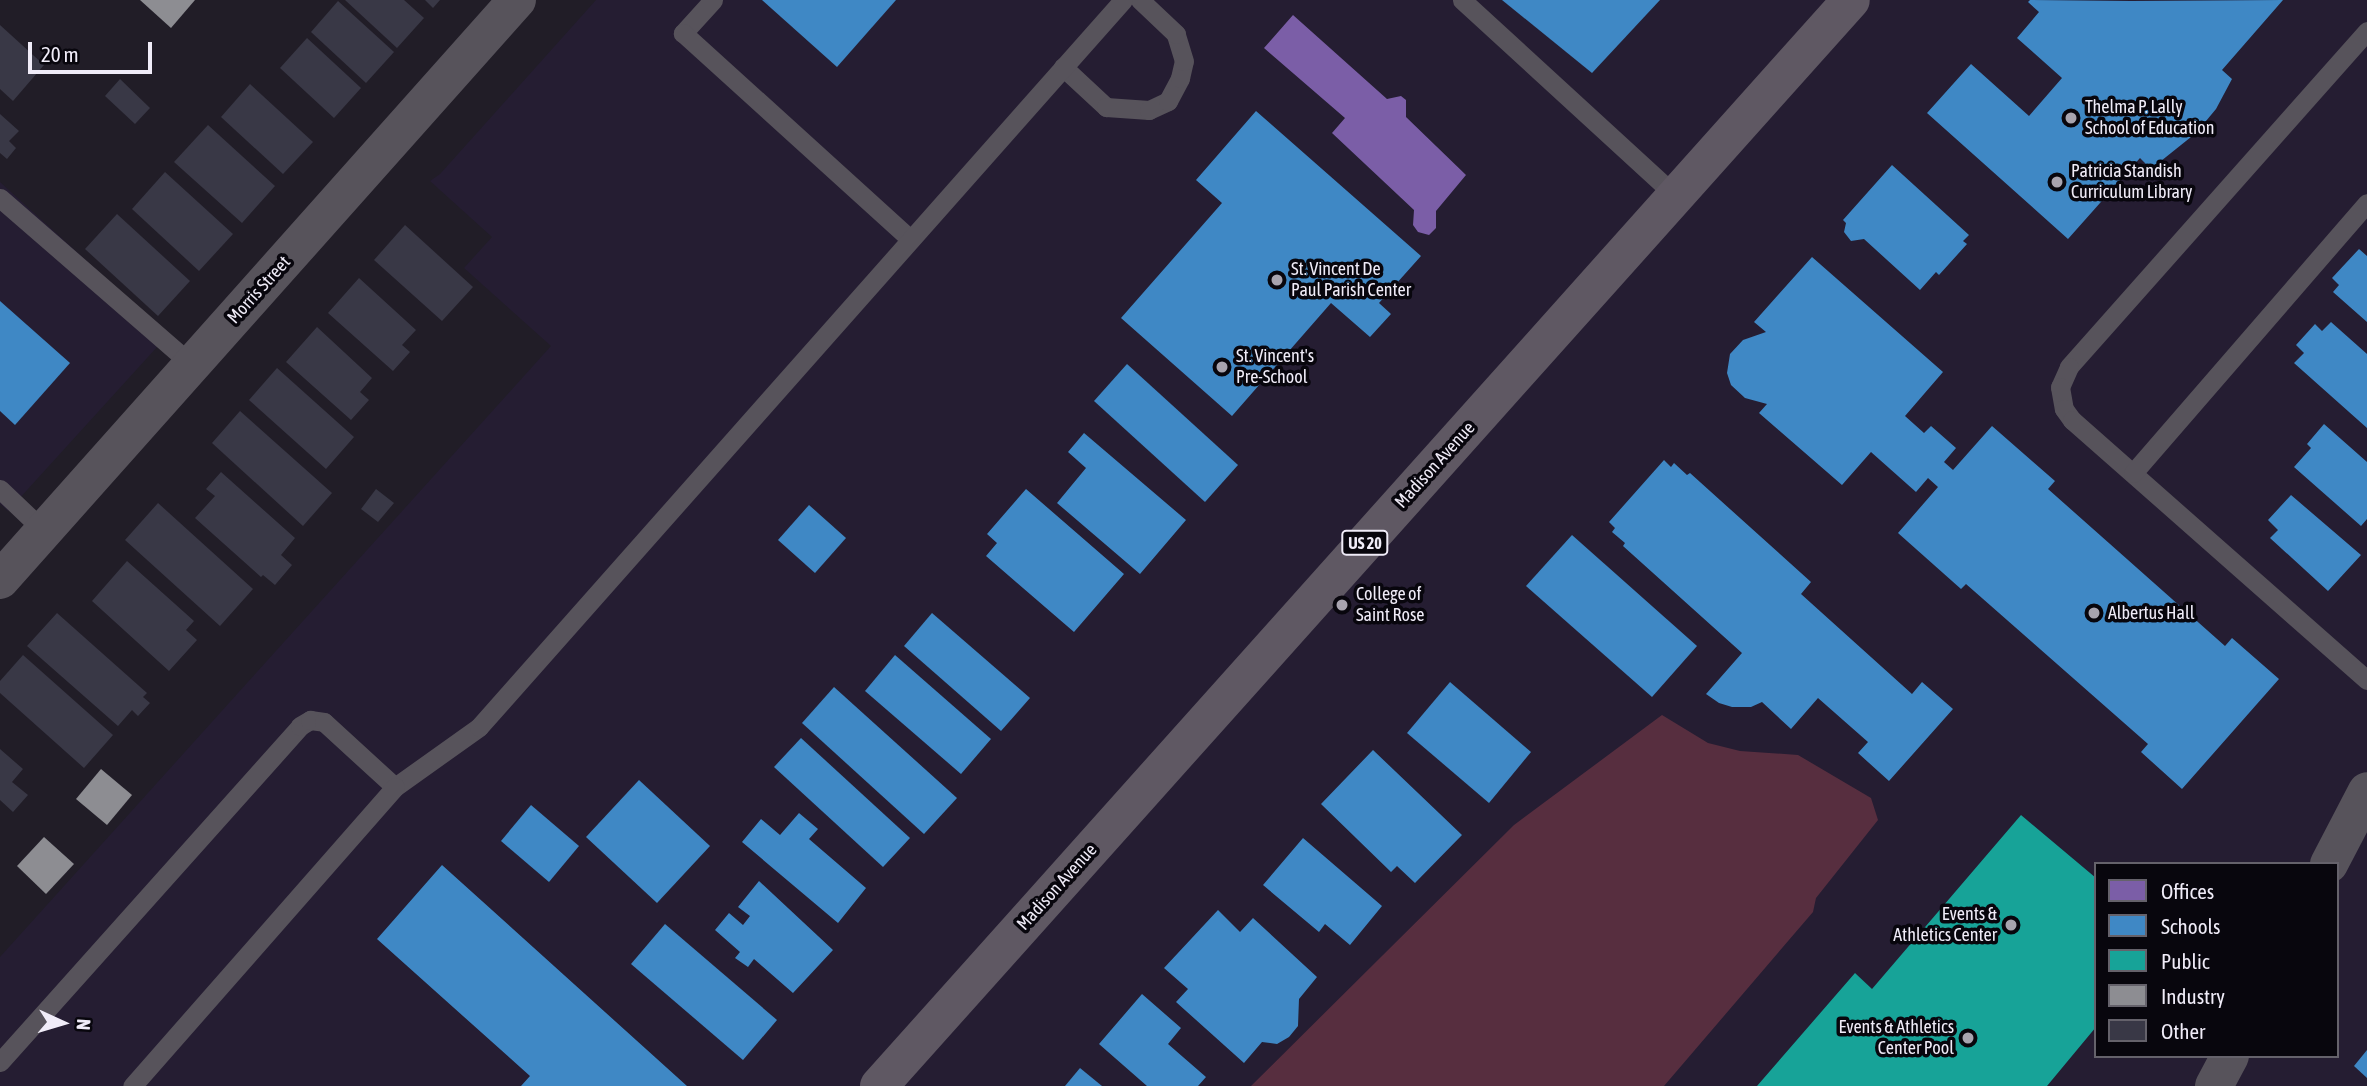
<!DOCTYPE html>
<style>
body{margin:0}
#map{position:relative;width:2367px;height:1086px;overflow:hidden;background:#211d27;font-family:"Asap Condensed",sans-serif}
div>[style]{position:absolute}
[style*='--x']{left:calc(var(--x)*1px);top:calc(var(--y)*1px);width:calc(var(--w)*1px);rotate:calc(var(--a)*1deg)}
.built>*{inset:0;background:#251d32}
.green>*{inset:0;background:#572e3f}
.offices>*{inset:0;background:#7b5ea7}
.schools>*{inset:0;background:#3f88c5}
.public>*{inset:0;background:#17a398}
.industry>*{inset:0;background:#8d8d92}
.building>*{inset:0;background:#393846}
.service>*{height:19px;margin:-9.5px;padding:0 9.5px;transform-origin:9.5px;border-radius:9.5px;background:#57535b}
.minor>*{height:38px;margin:-19px;padding:0 19px;transform-origin:19px;border-radius:19px;background:#57535b}
.tertiary>*{height:38px;margin:-19px;padding:0 19px;transform-origin:19px;border-radius:19px;background:#57535b}
.primary>*{height:38px;margin:-19px;padding:0 19px;transform-origin:19px;border-radius:19px;background:#5f5863}
.dots>*{width:19px;height:19px;translate:-50% -50%;box-sizing:border-box;border:4px solid #08060d;border-radius:50%}
span{translate:-50% -50%;white-space:nowrap;text-align:center;line-height:1.15;-webkit-text-stroke:7px #08060d;paint-order:stroke}
.shield-label span{padding:2px 5px;background:#08060d;border:2px solid;border-radius:5px;-webkit-text-stroke-width:0}
.shield-label{font-size:16px;color:#f0ecf8;font-weight:700}
.poi-label{font-size:18px;color:#f0ecf8}
.left{translate:0 -50%;text-align:left}
.right{translate:-100% -50%;text-align:right}
.street-label{font-size:18px;color:#f0ecf8}
.legend{position:absolute;left:2094px;top:862px;width:245px;height:196px;box-sizing:border-box;background:#08060d;border:2px solid #65626b;margin:0;padding:9px 12px;list-style:none;font-size:21px;color:#f0ecf8}
.legend li{display:flex;align-items:center;gap:14px;height:35px}
.legend b{width:35px;border:2px solid #65626b}
.north{position:absolute;left:28px;top:988px;width:70px;height:70px;-webkit-text-stroke:5px #08060d;paint-order:stroke;rotate:94deg;font-size:19px;font-weight:700;line-height:28px;text-align:center;color:#f0ecf8}
.north::after{content:'';display:block;margin:auto;width:24px;height:32px;background:#f0ecf8;clip-path:polygon(50% 0,100% 100%,50% 72%,0 100%)}
.scale{position:absolute;left:28px;top:42px;width:124px;height:32px;box-sizing:border-box;border:4px solid #f0ecf8;border-top:0;padding-left:9px;font-size:21px;line-height:24px;white-space:nowrap;color:#f0ecf8;-webkit-text-stroke:5px #08060d;paint-order:stroke}
</style>
<div id="map">
<div class="built">
<i style="clip-path:polygon(evenodd,596px 0,2367px 0,2367px 1086px,0 1086px,0 957px,551px 346px,464px 268px,492px 237px,430px 181px,440px 174px,596px 0,2096px 864px,2337px 864px,2337px 1056px,2096px 1056px,2096px 864px)"></i>
<i style="clip-path:polygon(0 182px,168px 335px,8px 511px,0 504px)"></i>
</div>
<div class="green">
<i style="clip-path:polygon(1662px 715px,1708px 743px,1740px 751px,1798px 755px,1871px 798px,1878px 820px,1816px 898px,1813px 912px,1664px 1086px,1251px 1086px,1514px 825px)"></i>
</div>
<div class="offices">
<i style="clip-path:polygon(1293px 15px,1387px 99px,1401px 96px,1406px 100px,1406px 117px,1466px 175px,1436px 211px,1436px 228px,1429px 235px,1418px 232px,1413px 225px,1414px 210px,1332px 133px,1345px 118px,1264px 48px)"></i>
</div>
<div class="schools">
<i style="clip-path:polygon(762px 0,896px 0,837px 67px)"></i>
<i style="clip-path:polygon(1502px 0,1660px 0,1592px 73px)"></i>
<i style="clip-path:polygon(2030px 0,2131px 1px,2283px 0,2222px 70px,2232px 79px,2216px 109px,2196px 133px,2151px 169px,2140px 158px,2068px 239px,1927px 113px,1971px 64px,2029px 116px,2062px 78px,2017px 38px,2039px 12px,2028px 2px)"></i>
<i style="clip-path:polygon(1256px 111px,1421px 256px,1379px 303px,1391px 314px,1370px 337px,1331px 303px,1232px 416px,1121px 318px,1222px 203px,1196px 180px)"></i>
<i style="clip-path:polygon(1892px 165px,1969px 235px,1963px 241px,1967px 244px,1939px 275px,1936px 272px,1920px 290px,1864px 239px,1851px 241px,1844px 232px,1846px 223px,1843px 220px)"></i>
<i style="clip-path:polygon(2359px 249px,2367px 256px,2367px 322px,2333px 292px,2339px 285px,2332px 278px)"></i>
<i style="clip-path:polygon(1812px 257px,1943px 372px,1905px 416px,1924px 433px,1931px 426px,1956px 448px,1944px 462px,1953px 470px,1992px 426px,2055px 481px,2048px 489px,2225px 646px,2232px 638px,2279px 679px,2182px 789px,2141px 752px,2148px 744px,1966px 584px,1961px 589px,1898px 533px,1938px 487px,1928px 478px,1916px 492px,1871px 452px,1842px 485px,1759px 413px,1767px 404px,1745px 398px,1731px 385px,1727px 373px,1730px 354px,1743px 340px,1766px 332px,1754px 322px)"></i>
<i style="clip-path:polygon(0 301px,70px 363px,15px 425px,0 411px)"></i>
<i style="clip-path:polygon(2331px 322px,2367px 354px,2367px 428px,2294px 363px,2304px 353px,2296px 345px,2315px 324px,2322px 331px)"></i>
<i style="clip-path:polygon(1127px 364px,1238px 465px,1205px 502px,1094px 401px)"></i>
<i style="clip-path:polygon(2324px 424px,2367px 462px,2367px 519px,2361px 526px,2294px 467px,2311px 448px,2307px 444px)"></i>
<i style="clip-path:polygon(1084px 433px,1186px 520px,1140px 574px,1057px 503px,1086px 468px,1068px 452px)"></i>
<i style="clip-path:polygon(1664px 460px,1671px 467px,1674px 463px,1687px 475px,1690px 473px,1811px 582px,1801px 594px,1912px 694px,1922px 682px,1953px 709px,1889px 781px,1858px 753px,1868px 742px,1818px 698px,1791px 729px,1762px 702px,1751px 707px,1732px 707px,1719px 703px,1706px 694px,1742px 653px,1623px 546px,1625px 543px,1612px 532px,1615px 528px,1609px 522px)"></i>
<i style="clip-path:polygon(1026px 489px,1124px 574px,1074px 632px,986px 556px,997px 543px,987px 534px)"></i>
<i style="clip-path:polygon(2291px 495px,2361px 555px,2328px 591px,2270px 538px,2278px 530px,2268px 520px)"></i>
<i style="clip-path:polygon(809px 505px,846px 538px,815px 573px,778px 540px)"></i>
<i style="clip-path:polygon(1572px 535px,1697px 646px,1652px 697px,1526px 586px)"></i>
<i style="clip-path:polygon(932px 613px,1030px 698px,1001px 731px,904px 646px)"></i>
<i style="clip-path:polygon(895px 655px,991px 739px,961px 774px,865px 691px)"></i>
<i style="clip-path:polygon(1450px 682px,1531px 752px,1489px 803px,1407px 733px)"></i>
<i style="clip-path:polygon(834px 687px,957px 798px,924px 834px,802px 723px)"></i>
<i style="clip-path:polygon(801px 738px,910px 838px,883px 867px,774px 767px)"></i>
<i style="clip-path:polygon(1373px 750px,1462px 835px,1415px 883px,1397px 866px,1391px 872px,1321px 804px)"></i>
<i style="clip-path:polygon(639px 780px,710px 846px,657px 903px,586px 837px)"></i>
<i style="clip-path:polygon(531px 805px,579px 846px,549px 882px,501px 841px)"></i>
<i style="clip-path:polygon(799px 813px,818px 829px,809px 839px,866px 888px,838px 923px,742px 842px,761px 819px,780px 835px)"></i>
<i style="clip-path:polygon(1303px 838px,1382px 906px,1350px 945px,1325px 924px,1319px 932px,1263px 885px)"></i>
<i style="clip-path:polygon(442px 865px,687px 1086px,521px 1086px,530px 1076px,377px 939px)"></i>
<i style="clip-path:polygon(759px 881px,833px 950px,793px 993px,754px 959px,748px 967px,735px 958px,740px 952px,715px 930px,729px 913px,743px 925px,750px 916px,738px 907px)"></i>
<i style="clip-path:polygon(1218px 910px,1240px 932px,1253px 918px,1317px 977px,1299px 999px,1298px 1026px,1289px 1037px,1277px 1044px,1262px 1042px,1244px 1063px,1176px 1002px,1188px 989px,1164px 968px)"></i>
<i style="clip-path:polygon(665px 924px,777px 1020px,743px 1060px,631px 964px)"></i>
<i style="clip-path:polygon(1142px 994px,1181px 1028px,1168px 1044px,1206px 1077px,1198px 1086px,1147px 1086px,1099px 1044px)"></i>
<i style="clip-path:polygon(2367px 1050px,2367px 1078px,2354px 1066px)"></i>
<i style="clip-path:polygon(1080px 1068px,1102px 1086px,1065px 1086px)"></i>
</div>
<div class="public">
<i style="clip-path:polygon(2021px 815px,2096px 878px,2096px 1027px,2047px 1086px,1757px 1086px,1855px 973px,1872px 989px)"></i>
</div>
<div class="industry">
<i style="clip-path:polygon(140px 0,195px 0,171px 28px)"></i>
<i style="clip-path:polygon(101px 769px,132px 795px,107px 825px,76px 799px)"></i>
<i style="clip-path:polygon(44px 837px,74px 864px,46px 894px,17px 866px)"></i>
</div>
<div class="building">
<i style="clip-path:polygon(345px 0,404px 0,424px 18px,397px 48px)"></i>
<i style="clip-path:polygon(425px 0,440px 0,433px 8px)"></i>
<i style="clip-path:polygon(338px 1px,394px 52px,366px 83px,311px 32px)"></i>
<i style="clip-path:polygon(0 25px,44px 65px,13px 101px,0 89px)"></i>
<i style="clip-path:polygon(307px 38px,361px 88px,334px 118px,280px 68px)"></i>
<i style="clip-path:polygon(120px 79px,150px 108px,135px 124px,105px 96px)"></i>
<i style="clip-path:polygon(250px 84px,313px 142px,283px 174px,221px 117px)"></i>
<i style="clip-path:polygon(0 114px,19px 131px,9px 141px,16px 148px,7px 159px,0 153px)"></i>
<i style="clip-path:polygon(208px 125px,275px 186px,242px 223px,174px 162px)"></i>
<i style="clip-path:polygon(165px 172px,233px 234px,199px 271px,132px 209px)"></i>
<i style="clip-path:polygon(117px 214px,190px 281px,158px 316px,85px 249px)"></i>
<i style="clip-path:polygon(405px 225px,473px 287px,442px 321px,374px 260px)"></i>
<i style="clip-path:polygon(359px 278px,416px 330px,402px 345px,410px 352px,393px 371px,328px 313px)"></i>
<i style="clip-path:polygon(317px 327px,372px 378px,360px 392px,369px 400px,351px 420px,286px 362px)"></i>
<i style="clip-path:polygon(277px 368px,354px 437px,326px 469px,249px 400px)"></i>
<i style="clip-path:polygon(240px 411px,332px 493px,303px 526px,212px 443px)"></i>
<i style="clip-path:polygon(221px 472px,295px 538px,281px 555px,292px 565px,275px 585px,263px 575px,261px 577px,195px 518px,215px 496px,206px 489px)"></i>
<i style="clip-path:polygon(376px 489px,394px 503px,378px 522px,361px 509px)"></i>
<i style="clip-path:polygon(158px 503px,253px 589px,220px 626px,125px 540px)"></i>
<i style="clip-path:polygon(127px 561px,194px 621px,186px 630px,197px 640px,169px 671px,92px 601px)"></i>
<i style="clip-path:polygon(57px 613px,147px 693px,143px 697px,150px 703px,138px 716px,132px 710px,118px 726px,27px 646px)"></i>
<i style="clip-path:polygon(23px 655px,113px 735px,84px 768px,0 693px,0 681px)"></i>
<i style="clip-path:polygon(0 749px,23px 769px,12px 782px,28px 795px,13px 812px,0 800px)"></i>
</div>
<div class="service">
<i style="--x:713;--y:0;--w:45;--a:132.3"></i>
<i style="--x:683;--y:33;--w:307;--a:42.2"></i>
<i style="--x:1462;--y:0;--w:290;--a:42.5"></i>
<i style="--x:2367;--y:31;--w:449;--a:131.6"></i>
<i style="--x:2069;--y:367;--w:22;--a:114"></i>
<i style="--x:2060;--y:387;--w:22;--a:80"></i>
<i style="--x:2064;--y:409;--w:14;--a:54"></i>
<i style="--x:2072;--y:420;--w:393;--a:41.4"></i>
<i style="--x:1063;--y:67;--w:59;--a:42.9"></i>
<i style="--x:1106;--y:107;--w:43;--a:4"></i>
<i style="--x:1149;--y:110;--w:21;--a:-25"></i>
<i style="--x:1168;--y:101;--w:26;--a:-62"></i>
<i style="--x:1180;--y:78;--w:17;--a:-77"></i>
<i style="--x:1184;--y:61;--w:28;--a:-107"></i>
<i style="--x:1176;--y:34;--w:50;--a:-136.6"></i>
<i style="--x:0;--y:198;--w:254;--a:41"></i>
<i style="--x:2133;--y:473;--w:357;--a:-49.1"></i>
<i style="--x:0;--y:489;--w:61;--a:43.7"></i>
<i style="--x:395;--y:787;--w:103;--a:-35.5"></i>
<i style="--x:479;--y:727;--w:971;--a:-48.46"></i>
<i style="--x:0;--y:1062;--w:450;--a:-48.2"></i>
<i style="--x:300;--y:726;--w:12;--a:-31"></i>
<i style="--x:310;--y:720;--w:14;--a:8"></i>
<i style="--x:324;--y:722;--w:96;--a:42.5"></i>
<i style="--x:395;--y:787;--w:398;--a:131.3"></i>
</div>
<div class="minor">
<i style="--x:0;--y:580;--w:777;--a:-48.29"></i>
</div>
<div class="tertiary">
<i style="--x:2329;--y:864;--w:82;--a:-62.5"></i>
<i style="--x:2214;--y:1086;--w:34;--a:-62"></i>
</div>
<div class="primary">
<i style="--x:879;--y:1086;--w:1457;--a:-48.17"></i>
</div>
<div class="dots">
<i style="left:2071px;top:118px;background:#a8a4af"></i>
<i style="left:2057px;top:182px;background:#a8a4af"></i>
<i style="left:1277px;top:280px;background:#a8a4af"></i>
<i style="left:1222px;top:367px;background:#a8a4af"></i>
<i style="left:1342px;top:605px;background:#a8a4af"></i>
<i style="left:2094px;top:613px;background:#a8a4af"></i>
<i style="left:2011px;top:925px;background:#a8a4af"></i>
<i style="left:1968px;top:1038px;background:#a8a4af"></i>
</div>
<div class="shield-label">
<span style="left:1365px;top:543px">US 20</span>
</div>
<div class="poi-label">
<span class="left" style="left:2085px;top:118px">Thelma P. Lally<br>School of Education</span>
<span class="left" style="left:2071px;top:182px">Patricia Standish<br>Curriculum Library</span>
<span class="left" style="left:1291px;top:280px">St. Vincent De<br>Paul Parish Center</span>
<span class="left" style="left:1236px;top:367px">St. Vincent's<br>Pre-School</span>
<span class="left" style="left:1356px;top:605px">College of<br>Saint Rose</span>
<span class="left" style="left:2108px;top:613px">Albertus Hall</span>
<span class="right" style="left:1997px;top:925px">Events &amp;<br>Athletics Center</span>
<span class="right" style="left:1954px;top:1038px">Events &amp; Athletics<br>Center Pool</span>
</div>
<div class="street-label">
<span style="left:259px;top:290px;rotate:-48deg">Morris Street</span>
<span style="left:1435px;top:465px;rotate:-48deg">Madison Avenue</span>
<span style="left:1057px;top:887px;rotate:-48deg">Madison Avenue</span>
</div>
<ul class="legend">
<li><b style="height:19px;background:#7b5ea7"></b>Offices</li>
<li><b style="height:19px;background:#3f88c5"></b>Schools</li>
<li><b style="height:19px;background:#17a398"></b>Public</li>
<li><b style="height:19px;background:#8d8d92"></b>Industry</li>
<li><b style="height:19px;background:#393846"></b>Other</li>
</ul>
<div class="north">N</div>
<div class="scale">20 m</div>
</div>
